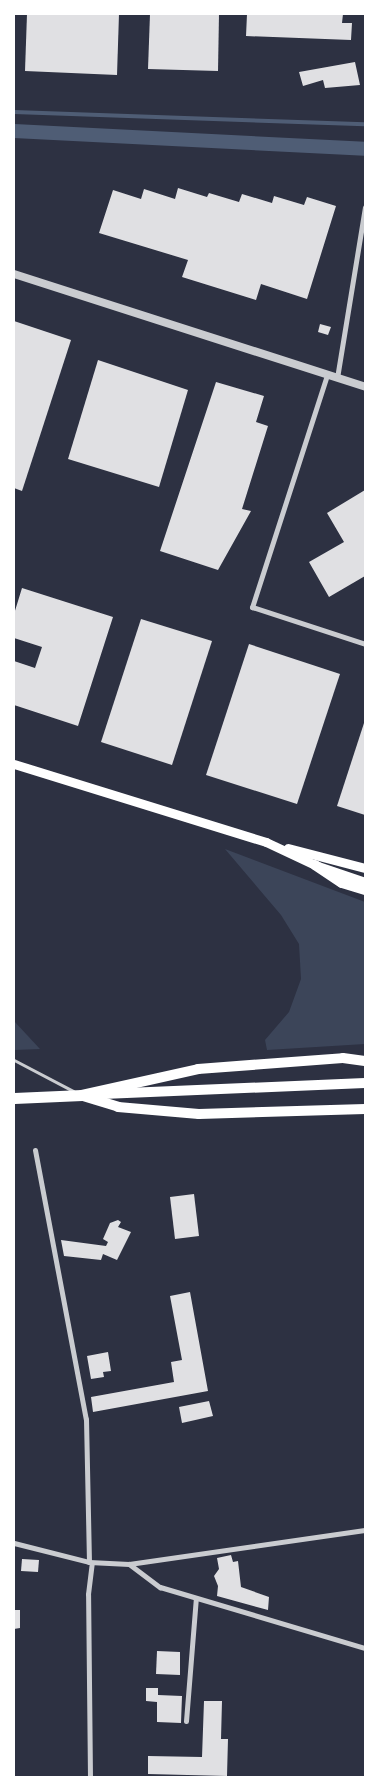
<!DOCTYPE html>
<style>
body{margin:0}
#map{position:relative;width:379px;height:1791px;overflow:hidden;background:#2d3142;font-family:Lato,sans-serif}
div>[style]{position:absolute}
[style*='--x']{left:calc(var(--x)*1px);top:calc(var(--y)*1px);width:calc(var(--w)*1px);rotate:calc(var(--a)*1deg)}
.green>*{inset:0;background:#3c4559}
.stream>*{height:4px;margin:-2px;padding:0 2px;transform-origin:2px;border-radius:2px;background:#4f5d75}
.canal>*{height:14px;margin:-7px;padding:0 7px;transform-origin:7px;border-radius:7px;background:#4f5d75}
.building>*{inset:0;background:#e0e0e3}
.service>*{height:3px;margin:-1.5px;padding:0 1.5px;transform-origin:1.5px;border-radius:1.5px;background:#caccd0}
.minor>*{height:5px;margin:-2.5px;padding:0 2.5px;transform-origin:2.5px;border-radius:2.5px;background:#caccd0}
.tertiary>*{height:8px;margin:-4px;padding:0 4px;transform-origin:4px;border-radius:4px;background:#caccd0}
.secondary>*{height:9px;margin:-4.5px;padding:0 4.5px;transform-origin:4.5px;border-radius:4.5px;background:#fff}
.trunk>*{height:10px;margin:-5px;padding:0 5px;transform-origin:5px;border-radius:5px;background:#fff}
.motorway>*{height:11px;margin:-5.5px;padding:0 5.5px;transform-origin:5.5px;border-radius:5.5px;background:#fff}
span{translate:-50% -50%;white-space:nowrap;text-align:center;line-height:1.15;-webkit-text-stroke:5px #fff;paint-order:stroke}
.frame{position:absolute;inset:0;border:15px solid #fff;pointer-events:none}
</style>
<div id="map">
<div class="green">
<i style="clip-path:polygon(225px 849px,365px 902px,365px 1044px,267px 1050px,265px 1040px,289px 1012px,301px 979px,299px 944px,281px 915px)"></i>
<i style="clip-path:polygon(14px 1021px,40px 1049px,14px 1050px)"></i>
</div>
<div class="stream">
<i style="--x:14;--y:112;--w:351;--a:2"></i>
</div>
<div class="canal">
<i style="--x:14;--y:131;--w:351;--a:2.9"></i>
</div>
<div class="building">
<i style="clip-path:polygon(27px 14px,119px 14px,117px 75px,25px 71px)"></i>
<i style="clip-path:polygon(150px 14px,219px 14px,218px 71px,148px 69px)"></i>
<i style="clip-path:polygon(247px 14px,343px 14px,342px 23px,352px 23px,351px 40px,246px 36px)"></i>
<i style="clip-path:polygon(355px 62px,360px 85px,325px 88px,323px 80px,303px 86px,299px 72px)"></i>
<i style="clip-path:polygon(178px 188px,207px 197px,209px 193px,239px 202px,242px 194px,272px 203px,274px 196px,304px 205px,307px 197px,336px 206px,307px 299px,261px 284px,256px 300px,182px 277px,188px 260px,99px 233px,113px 190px,141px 199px,144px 189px,175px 199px)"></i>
<i style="clip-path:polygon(14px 321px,71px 340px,22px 491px,14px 488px)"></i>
<i style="clip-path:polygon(320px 324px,331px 327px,328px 335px,318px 332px)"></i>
<i style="clip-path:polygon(98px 360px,188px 390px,159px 487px,68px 459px)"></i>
<i style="clip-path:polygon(216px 382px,264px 396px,256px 422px,268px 426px,242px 509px,251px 511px,218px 570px,160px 551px)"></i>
<i style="clip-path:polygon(365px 490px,365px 576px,329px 597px,309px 562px,344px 542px,327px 513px)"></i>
<i style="clip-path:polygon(22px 588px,113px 617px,78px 726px,14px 705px,14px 661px,35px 668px,42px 647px,14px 638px,14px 614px)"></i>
<i style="clip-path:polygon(141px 619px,212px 641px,172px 765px,101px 742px)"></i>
<i style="clip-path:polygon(249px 644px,340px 674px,297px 804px,206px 775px)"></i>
<i style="clip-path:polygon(365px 720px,365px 815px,337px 806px)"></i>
<i style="clip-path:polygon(194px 1194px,199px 1236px,175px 1239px,170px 1197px)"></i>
<i style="clip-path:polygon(118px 1220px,121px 1222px,118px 1227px,131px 1232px,117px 1260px,103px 1254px,101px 1260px,64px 1256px,61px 1240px,106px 1246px,108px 1242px,103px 1239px,110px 1223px)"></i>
<i style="clip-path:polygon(190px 1292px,208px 1391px,93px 1412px,91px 1397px,174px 1382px,171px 1362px,182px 1360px,170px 1296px)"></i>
<i style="clip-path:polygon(108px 1352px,111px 1371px,103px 1372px,104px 1377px,91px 1379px,87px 1356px)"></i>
<i style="clip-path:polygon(209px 1401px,213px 1416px,182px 1423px,179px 1407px)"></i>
<i style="clip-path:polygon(231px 1555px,233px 1562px,238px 1561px,241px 1587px,269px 1597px,268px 1610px,217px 1596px,218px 1586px,214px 1576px,219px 1569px,217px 1558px)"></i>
<i style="clip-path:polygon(22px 1559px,39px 1560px,38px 1572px,21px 1571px)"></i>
<i style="clip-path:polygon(14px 1610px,20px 1610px,20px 1628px,14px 1629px)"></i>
<i style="clip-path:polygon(157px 1651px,180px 1652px,180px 1675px,156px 1674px)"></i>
<i style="clip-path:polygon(146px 1688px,158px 1688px,158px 1695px,182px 1696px,181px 1723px,157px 1722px,157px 1702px,146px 1701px)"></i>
<i style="clip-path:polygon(204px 1701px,222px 1701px,221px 1739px,228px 1739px,227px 1776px,148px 1774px,148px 1756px,202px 1757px)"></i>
</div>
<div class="service">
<i style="--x:14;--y:1060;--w:67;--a:27.7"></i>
</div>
<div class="minor">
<i style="--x:327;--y:375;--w:244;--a:107.9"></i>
<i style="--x:252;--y:607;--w:119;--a:18.1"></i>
<i style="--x:337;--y:378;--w:173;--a:-80.7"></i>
<i style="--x:35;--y:1150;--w:274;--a:79.3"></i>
<i style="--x:86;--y:1419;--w:143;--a:88.8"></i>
<i style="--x:14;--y:1543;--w:77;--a:14.2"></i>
<i style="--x:89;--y:1562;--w:40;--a:2.9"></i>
<i style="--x:129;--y:1564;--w:238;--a:-8.2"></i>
<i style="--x:129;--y:1564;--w:39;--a:37"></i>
<i style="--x:160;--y:1587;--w:214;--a:16.6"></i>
<i style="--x:186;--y:1721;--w:123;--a:-85.4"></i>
<i style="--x:90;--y:1777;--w:183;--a:-90.6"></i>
<i style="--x:88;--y:1594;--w:31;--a:-83"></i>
</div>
<div class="tertiary">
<i style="--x:14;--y:274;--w:369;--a:17.8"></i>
</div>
<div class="secondary">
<i style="--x:14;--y:764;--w:264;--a:17.2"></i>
<i style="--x:266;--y:842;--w:54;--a:25.1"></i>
<i style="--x:315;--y:865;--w:53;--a:18.8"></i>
<i style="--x:288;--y:848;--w:80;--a:14.6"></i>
</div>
<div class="trunk">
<i style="--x:315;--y:865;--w:32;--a:34"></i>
<i style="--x:342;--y:883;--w:24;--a:17"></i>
<i style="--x:103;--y:1094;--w:262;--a:-2.4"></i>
<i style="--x:82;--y:1095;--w:119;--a:-12.6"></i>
<i style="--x:198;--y:1069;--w:145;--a:-4.3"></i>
<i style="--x:343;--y:1058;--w:22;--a:8"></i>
<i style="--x:83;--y:1096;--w:37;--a:17"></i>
<i style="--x:118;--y:1107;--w:81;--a:4.9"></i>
<i style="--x:199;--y:1114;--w:166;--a:-1.7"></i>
</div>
<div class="motorway">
<i style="--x:14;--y:1098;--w:68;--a:-2.5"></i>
</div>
<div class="frame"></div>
</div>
